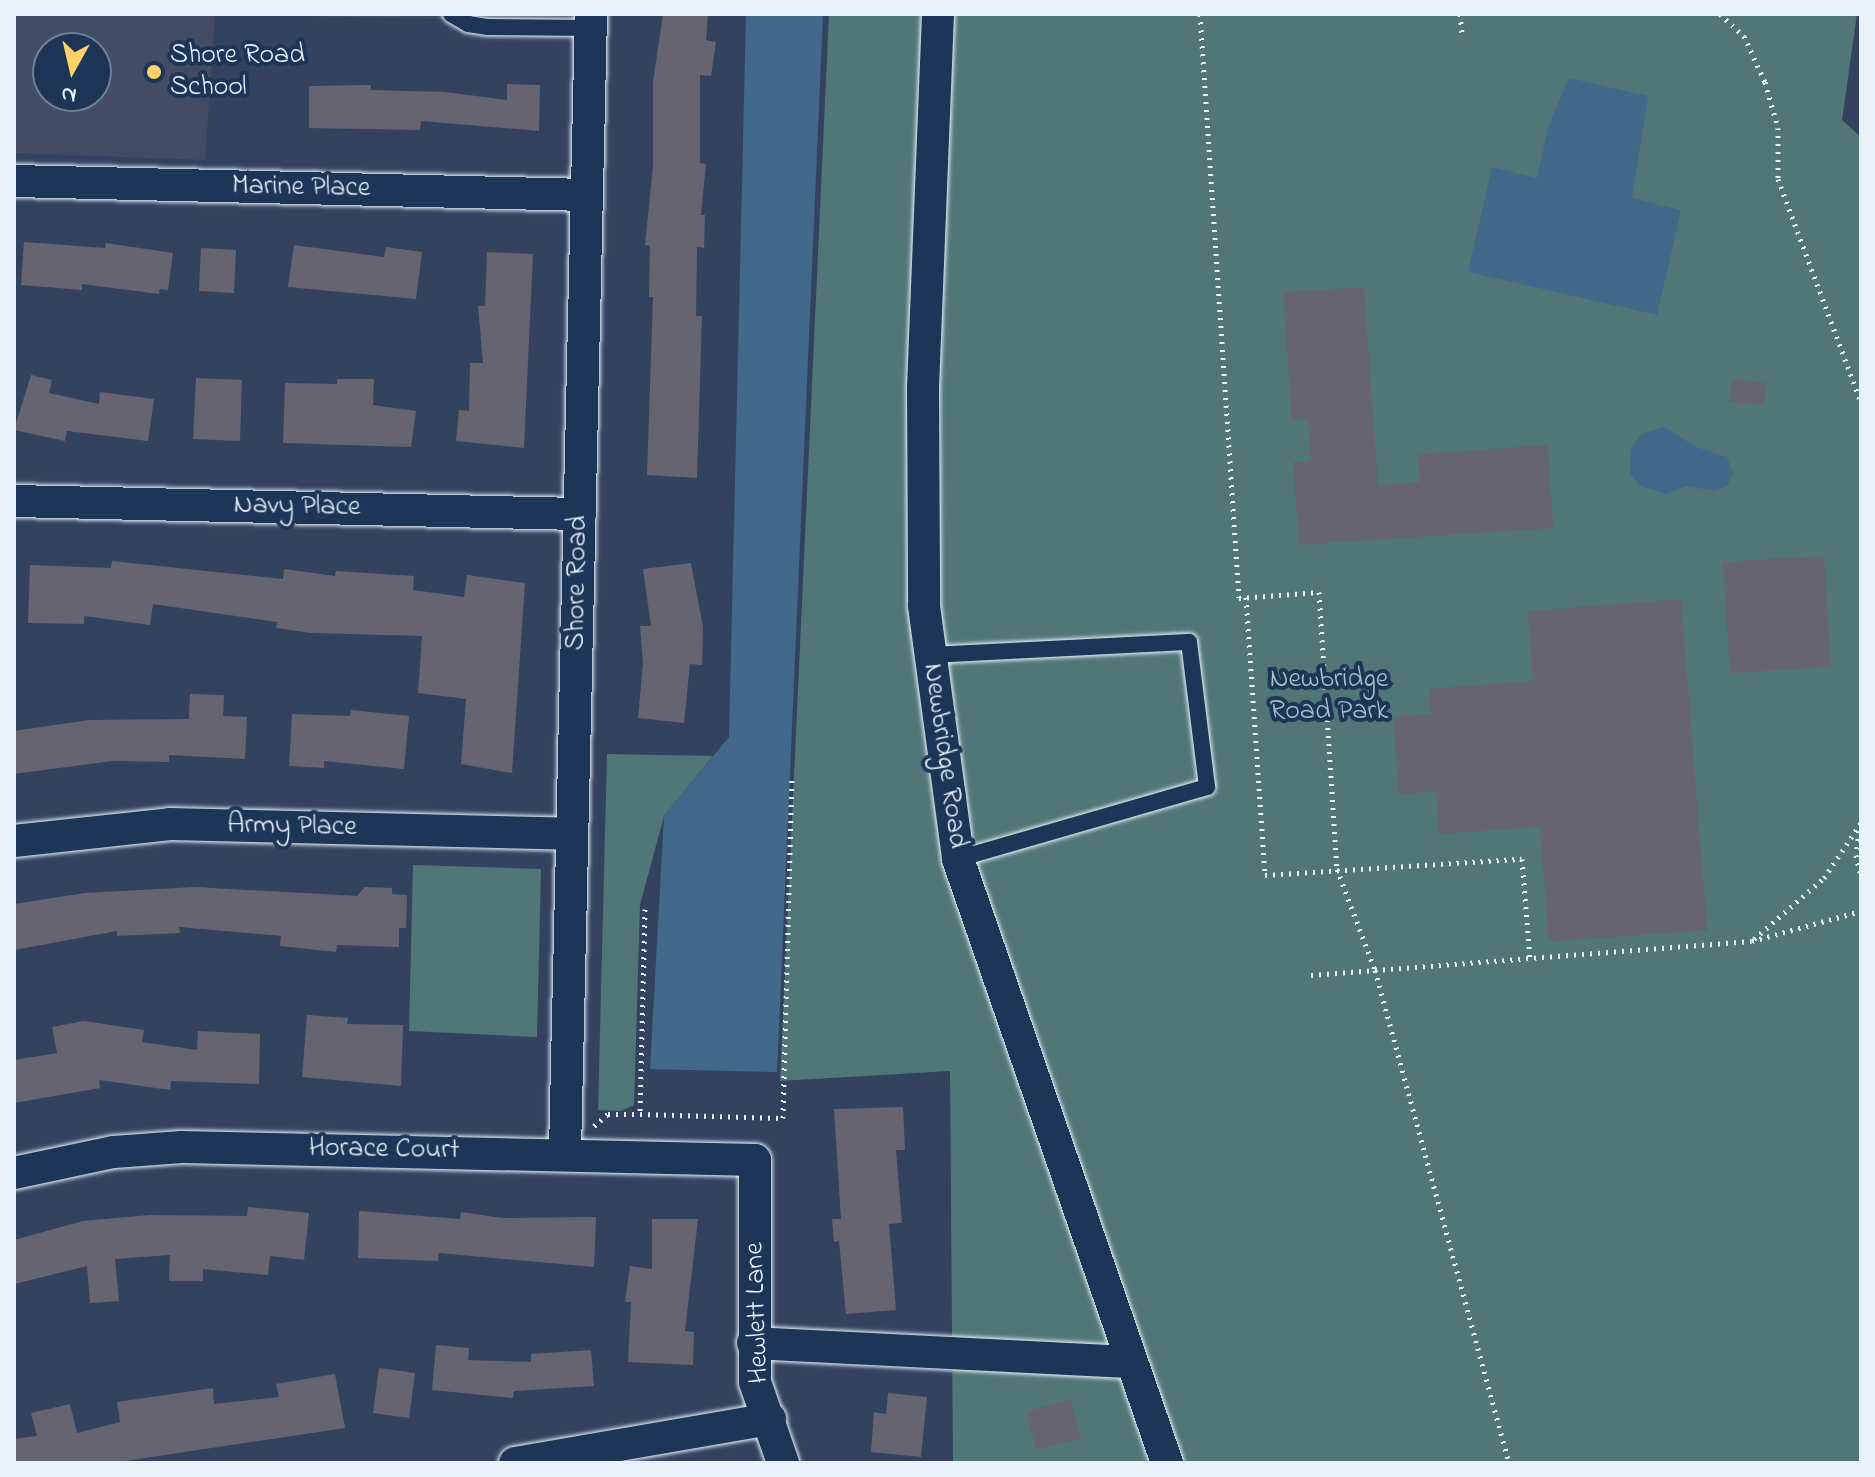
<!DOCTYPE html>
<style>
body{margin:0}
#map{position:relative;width:1875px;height:1477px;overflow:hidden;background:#33435f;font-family:"Indie Flower",sans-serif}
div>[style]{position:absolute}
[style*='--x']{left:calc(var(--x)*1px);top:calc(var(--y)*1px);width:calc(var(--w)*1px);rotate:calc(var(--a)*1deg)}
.built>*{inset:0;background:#424d64}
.green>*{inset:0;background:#507678}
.water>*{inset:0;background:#42698a}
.building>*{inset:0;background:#666471}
.path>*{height:5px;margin-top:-2.5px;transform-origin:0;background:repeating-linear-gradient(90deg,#e8f1f8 0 2px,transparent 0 8px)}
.roads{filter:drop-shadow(0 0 2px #e8f1f8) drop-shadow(0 0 2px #e8f1f8)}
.lane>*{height:16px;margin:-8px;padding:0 8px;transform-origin:8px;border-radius:8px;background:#1d3557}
.street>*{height:32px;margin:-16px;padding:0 16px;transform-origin:16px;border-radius:16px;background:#1d3557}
.dots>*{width:22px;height:22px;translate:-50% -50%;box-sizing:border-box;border:4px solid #1d3557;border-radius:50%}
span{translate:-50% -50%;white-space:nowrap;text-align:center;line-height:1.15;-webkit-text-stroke:8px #1d3557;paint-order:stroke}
.poi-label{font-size:28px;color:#e8f1f8}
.left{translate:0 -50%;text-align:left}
.street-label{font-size:28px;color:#e8f1f8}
.park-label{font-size:28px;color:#abc0c5}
.frame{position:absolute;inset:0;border:16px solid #e8f1f8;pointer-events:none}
.north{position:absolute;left:32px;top:32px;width:80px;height:80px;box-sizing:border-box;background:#1d3557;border:2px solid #6e8097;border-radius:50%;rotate:188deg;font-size:22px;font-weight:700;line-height:32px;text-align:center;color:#e8f1f8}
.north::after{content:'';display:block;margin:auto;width:28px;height:36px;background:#ffd166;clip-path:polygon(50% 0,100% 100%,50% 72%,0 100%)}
</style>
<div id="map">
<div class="built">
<i style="clip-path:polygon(evenodd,14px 14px,215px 14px,205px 160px,14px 153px,14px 14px,48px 48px,96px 48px,96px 96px,48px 96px,48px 48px)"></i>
<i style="clip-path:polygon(216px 14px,570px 14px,570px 22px)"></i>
</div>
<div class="green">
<i style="clip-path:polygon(829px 14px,1857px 14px,1842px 120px,1861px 137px,1861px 1463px,953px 1463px,950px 1071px,780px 1081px)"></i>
<i style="clip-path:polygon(607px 754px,713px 756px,664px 816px,640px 905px,634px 1105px,621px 1111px,598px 1110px)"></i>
<i style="clip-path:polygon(413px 865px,541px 869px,537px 1037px,409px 1031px)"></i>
</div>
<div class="water">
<i style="clip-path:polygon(746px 14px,823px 14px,777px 1072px,650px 1069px,664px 816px,729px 737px)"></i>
<i style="clip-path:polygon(1569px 78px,1648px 96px,1632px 198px,1681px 210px,1657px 315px,1468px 272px,1492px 167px,1537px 178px,1549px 125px)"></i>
<i style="clip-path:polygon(1664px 427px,1696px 447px,1727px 457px,1733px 473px,1727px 486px,1715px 491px,1686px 486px,1666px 494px,1640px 486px,1630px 473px,1630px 450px,1641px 434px)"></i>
</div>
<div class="building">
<i style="clip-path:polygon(663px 14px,708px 14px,706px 40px,716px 42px,711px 76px,700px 75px,700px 163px,706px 164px,701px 215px,705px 215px,704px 248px,697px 247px,696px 316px,702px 316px,697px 478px,647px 475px,653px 297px,649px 297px,650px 246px,645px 245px,653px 166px,653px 82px)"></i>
<i style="clip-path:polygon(507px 84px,540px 85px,539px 131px,421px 121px,420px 130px,309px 128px,309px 86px,371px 85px,371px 90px,445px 92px,507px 100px)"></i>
<i style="clip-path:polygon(24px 242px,105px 248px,106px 243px,173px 253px,168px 290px,160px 289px,159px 294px,82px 284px,82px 290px,21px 285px)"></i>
<i style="clip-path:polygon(294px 245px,384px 257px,386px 247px,422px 252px,416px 299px,288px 287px)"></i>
<i style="clip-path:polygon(201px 248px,236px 250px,234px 293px,199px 291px)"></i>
<i style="clip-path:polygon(487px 252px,533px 254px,524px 448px,456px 441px,459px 410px,469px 411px,470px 363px,483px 363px,478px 306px,485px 306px)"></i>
<i style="clip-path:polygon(1364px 287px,1378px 485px,1420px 482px,1418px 454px,1548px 445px,1553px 528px,1299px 545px,1293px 462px,1311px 461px,1308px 420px,1292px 420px,1283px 292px)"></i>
<i style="clip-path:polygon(31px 375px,52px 380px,49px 393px,99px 404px,100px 392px,154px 399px,148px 441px,67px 431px,65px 441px,14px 430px)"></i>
<i style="clip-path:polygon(196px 378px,242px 380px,240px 441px,193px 439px)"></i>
<i style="clip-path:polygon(337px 379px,374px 379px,373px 405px,416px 411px,411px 447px,283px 443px,285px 383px,337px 384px)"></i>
<i style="clip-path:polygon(1732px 379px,1766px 383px,1764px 405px,1729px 402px)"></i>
<i style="clip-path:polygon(1824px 556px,1831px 667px,1730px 673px,1723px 562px)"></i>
<i style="clip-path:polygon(112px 561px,283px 579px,284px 569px,335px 576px,336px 571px,414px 576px,413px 590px,464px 597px,467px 575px,525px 583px,512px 773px,461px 764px,466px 699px,418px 693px,422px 636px,311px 633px,276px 628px,277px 622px,153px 604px,150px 625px,84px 616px,84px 624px,28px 623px,30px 565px,111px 568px)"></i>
<i style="clip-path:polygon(691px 563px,703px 627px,702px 665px,690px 664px,684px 723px,638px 718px,643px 663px,640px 626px,651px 626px,643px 569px)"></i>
<i style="clip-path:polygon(1681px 599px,1707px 930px,1549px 942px,1540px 827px,1439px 834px,1436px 791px,1399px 794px,1393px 717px,1431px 714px,1429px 689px,1533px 681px,1528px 611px)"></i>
<i style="clip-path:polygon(190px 694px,224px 695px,223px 716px,247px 717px,245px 759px,169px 755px,169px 762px,112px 761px,14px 774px,14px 731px,89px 720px,189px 719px)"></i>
<i style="clip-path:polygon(351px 710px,409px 716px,404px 769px,324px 761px,324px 768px,289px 766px,292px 714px,350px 716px)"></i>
<i style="clip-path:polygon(195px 887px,357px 896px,365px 887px,392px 888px,392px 894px,407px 895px,406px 928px,399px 928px,399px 947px,337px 945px,336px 952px,280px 946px,281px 936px,179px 927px,180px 933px,117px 936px,117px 931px,14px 950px,14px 904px,85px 893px)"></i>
<i style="clip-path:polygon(307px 1015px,348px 1018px,347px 1024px,403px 1025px,401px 1086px,302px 1077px)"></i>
<i style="clip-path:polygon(84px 1021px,144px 1030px,142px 1042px,197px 1050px,198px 1031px,260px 1034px,259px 1084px,171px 1081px,170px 1090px,99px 1080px,100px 1088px,14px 1103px,14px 1060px,57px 1053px,52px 1027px)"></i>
<i style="clip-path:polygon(903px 1107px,905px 1150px,896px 1150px,902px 1223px,889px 1224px,896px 1310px,846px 1314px,839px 1241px,834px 1242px,832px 1219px,841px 1219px,834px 1109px)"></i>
<i style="clip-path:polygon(248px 1207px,309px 1213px,304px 1260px,270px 1256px,268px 1275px,203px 1269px,203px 1281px,169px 1281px,170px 1255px,115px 1259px,119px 1301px,90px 1303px,87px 1266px,14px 1284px,14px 1240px,83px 1221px,150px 1215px,247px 1216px)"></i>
<i style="clip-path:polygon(359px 1211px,460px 1219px,461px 1212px,502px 1218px,596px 1217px,594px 1267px,439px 1253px,438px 1261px,358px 1258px)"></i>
<i style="clip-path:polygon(652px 1219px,698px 1219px,685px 1331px,694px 1332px,693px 1365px,628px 1362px,631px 1302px,625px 1302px,630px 1266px,652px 1269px)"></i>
<i style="clip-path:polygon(436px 1345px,469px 1348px,468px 1360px,531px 1362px,531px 1354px,591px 1350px,594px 1386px,514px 1391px,513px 1398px,432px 1390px)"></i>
<i style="clip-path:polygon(379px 1368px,415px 1373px,409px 1418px,373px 1413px)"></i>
<i style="clip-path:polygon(335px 1374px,345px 1428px,112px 1463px,14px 1463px,14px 1439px,37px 1436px,31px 1413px,70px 1404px,77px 1433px,120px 1422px,117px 1402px,213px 1388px,214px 1404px,279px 1397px,276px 1384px)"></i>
<i style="clip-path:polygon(888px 1393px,927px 1397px,921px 1457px,871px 1452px,874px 1412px,886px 1414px)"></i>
<i style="clip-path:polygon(1070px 1399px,1081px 1438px,1037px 1450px,1026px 1412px)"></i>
</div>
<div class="path">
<i style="--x:1200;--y:14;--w:585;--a:86.18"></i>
<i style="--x:1239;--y:598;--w:80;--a:-4.3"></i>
<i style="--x:1319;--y:592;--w:278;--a:86.3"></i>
<i style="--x:1337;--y:869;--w:108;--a:69.4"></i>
<i style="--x:1375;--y:970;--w:511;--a:74.79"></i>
<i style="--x:1460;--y:14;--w:19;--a:84"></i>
<i style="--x:1720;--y:14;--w:33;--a:43"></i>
<i style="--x:1744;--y:36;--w:51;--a:65.5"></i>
<i style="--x:1765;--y:82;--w:48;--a:74.2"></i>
<i style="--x:1778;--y:128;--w:51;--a:90"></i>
<i style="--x:1778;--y:179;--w:238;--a:69.6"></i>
<i style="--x:1246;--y:597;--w:279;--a:86.1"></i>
<i style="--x:1265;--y:875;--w:257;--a:-3.6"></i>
<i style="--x:1522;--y:859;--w:99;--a:85.4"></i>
<i style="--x:1859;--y:831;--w:24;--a:97"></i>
<i style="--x:1856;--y:855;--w:23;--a:77"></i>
<i style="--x:645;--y:909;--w:205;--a:91.4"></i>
<i style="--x:640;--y:1114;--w:143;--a:1.6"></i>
<i style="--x:783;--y:1118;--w:338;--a:-88.5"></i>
<i style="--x:1754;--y:939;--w:93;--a:-41.1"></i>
<i style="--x:1824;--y:878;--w:66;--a:-56.1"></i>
<i style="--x:1311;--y:975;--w:442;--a:-4.4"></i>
<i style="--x:1752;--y:941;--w:113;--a:-15.4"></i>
<i style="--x:594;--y:1126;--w:18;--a:-41"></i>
<i style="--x:608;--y:1114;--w:32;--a:0"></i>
</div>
<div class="roads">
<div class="lane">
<i style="--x:451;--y:14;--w:20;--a:30"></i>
<i style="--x:468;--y:24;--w:19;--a:9"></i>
<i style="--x:487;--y:27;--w:104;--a:0.6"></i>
<i style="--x:929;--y:655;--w:260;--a:-2.9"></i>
<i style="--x:1189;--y:642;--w:146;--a:82.9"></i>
<i style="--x:1207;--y:787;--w:259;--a:163.9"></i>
</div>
<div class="street">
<i style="--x:938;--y:14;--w:375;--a:92.3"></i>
<i style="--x:923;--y:389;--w:217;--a:89.7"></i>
<i style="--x:924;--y:606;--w:255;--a:82.3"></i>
<i style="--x:958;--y:859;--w:639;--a:70.91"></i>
<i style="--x:14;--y:181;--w:573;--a:1.4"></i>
<i style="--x:14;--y:501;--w:566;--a:1.32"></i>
<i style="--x:14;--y:841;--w:157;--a:-6.2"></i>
<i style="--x:170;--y:824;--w:402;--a:1.4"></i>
<i style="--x:565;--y:1152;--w:1138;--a:-88.69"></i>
<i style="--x:14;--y:1173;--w:102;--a:-11.9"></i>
<i style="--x:114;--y:1152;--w:68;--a:-4.2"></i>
<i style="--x:182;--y:1147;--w:573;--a:1.3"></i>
<i style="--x:755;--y:1160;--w:222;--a:90"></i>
<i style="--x:755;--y:1382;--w:86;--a:70.9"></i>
<i style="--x:753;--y:1343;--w:379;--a:2.9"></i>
<i style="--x:515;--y:1463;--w:259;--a:-9.8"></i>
</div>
</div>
<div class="dots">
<i style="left:154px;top:72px;background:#ffd166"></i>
</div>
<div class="poi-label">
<span class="left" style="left:170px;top:72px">Shore Road<br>School</span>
</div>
<div class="street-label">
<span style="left:301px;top:188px;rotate:1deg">Marine Place</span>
<span style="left:297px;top:507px;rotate:1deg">Navy Place</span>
<span style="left:578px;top:583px;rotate:-89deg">Shore Road</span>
<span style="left:944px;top:756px;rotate:82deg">Newbridge Road</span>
<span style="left:292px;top:827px;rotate:1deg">Army Place</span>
<span style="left:384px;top:1150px;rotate:1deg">Horace Court</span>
<span style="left:758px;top:1313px;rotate:-92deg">Hewlett Lane</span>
</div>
<div class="park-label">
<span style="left:1329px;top:696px">Newbridge<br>Road Park</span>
</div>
<div class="frame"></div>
<div class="north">N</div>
</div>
